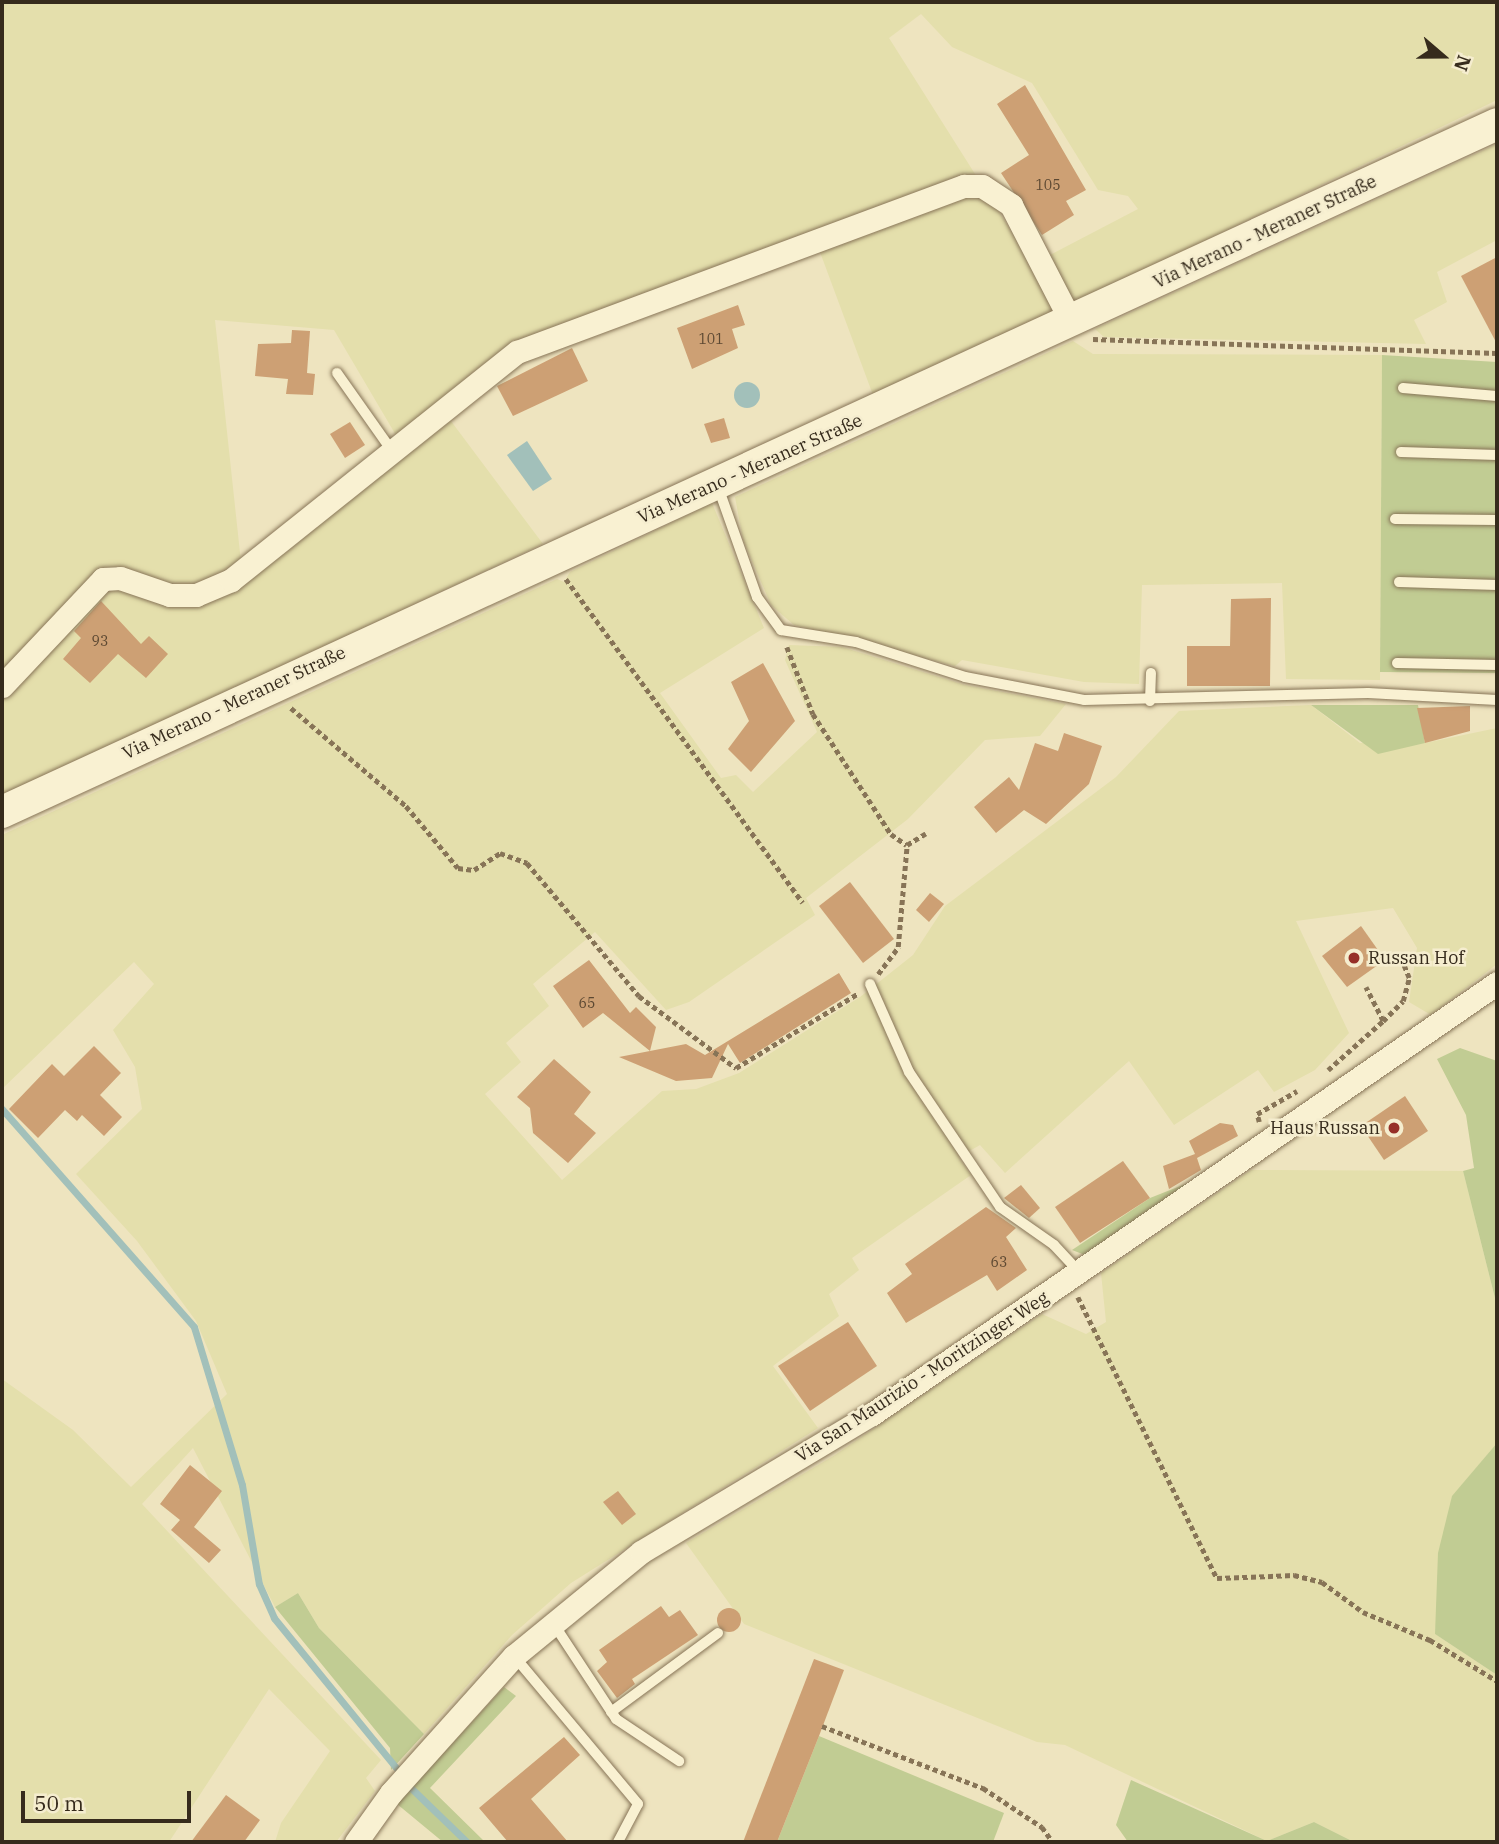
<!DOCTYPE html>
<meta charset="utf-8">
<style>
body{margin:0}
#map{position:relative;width:1499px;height:1844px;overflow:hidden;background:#eee4bf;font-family:"IBM Plex Serif",serif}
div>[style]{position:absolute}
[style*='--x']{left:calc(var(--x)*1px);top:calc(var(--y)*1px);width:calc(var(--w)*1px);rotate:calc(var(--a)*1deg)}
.farmland>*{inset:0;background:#e4dfac}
.green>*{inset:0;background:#c1cc93}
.water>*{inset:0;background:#a2c0ba}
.round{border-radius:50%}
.stream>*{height:7px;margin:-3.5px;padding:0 3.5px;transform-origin:3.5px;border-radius:3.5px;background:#a2c0ba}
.building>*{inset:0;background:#cda074}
.path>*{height:4.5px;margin-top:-2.25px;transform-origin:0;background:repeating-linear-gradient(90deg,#877457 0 5px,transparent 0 8.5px)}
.roads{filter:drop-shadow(0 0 2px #877457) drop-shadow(0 0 2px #877457)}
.service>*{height:10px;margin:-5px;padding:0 5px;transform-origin:5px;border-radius:5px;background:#f9f1d2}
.minor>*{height:23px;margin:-11.5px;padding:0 11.5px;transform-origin:11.5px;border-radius:11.5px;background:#f9f1d2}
.secondary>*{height:32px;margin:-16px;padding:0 16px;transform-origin:16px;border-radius:16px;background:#f9f1d2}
.dots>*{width:19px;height:19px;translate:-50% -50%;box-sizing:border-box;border:4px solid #f5edcf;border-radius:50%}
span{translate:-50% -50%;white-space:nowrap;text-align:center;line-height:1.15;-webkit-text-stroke:5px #f5edcf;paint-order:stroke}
.number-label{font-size:14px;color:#5c4832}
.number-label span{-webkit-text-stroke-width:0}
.street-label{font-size:18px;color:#362b1c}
.poi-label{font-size:18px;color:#362b1c}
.left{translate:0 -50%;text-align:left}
.right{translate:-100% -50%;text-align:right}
.frame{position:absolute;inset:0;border:4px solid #362b1c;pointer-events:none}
.north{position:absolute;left:1408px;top:21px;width:70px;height:70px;-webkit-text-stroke:5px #f5edcf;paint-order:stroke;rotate:110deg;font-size:19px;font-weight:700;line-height:28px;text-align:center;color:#362b1c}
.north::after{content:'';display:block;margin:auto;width:24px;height:32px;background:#362b1c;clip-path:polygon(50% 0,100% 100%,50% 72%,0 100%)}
.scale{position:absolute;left:21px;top:1791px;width:170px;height:32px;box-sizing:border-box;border:4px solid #362b1c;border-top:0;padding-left:9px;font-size:21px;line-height:24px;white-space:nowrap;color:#362b1c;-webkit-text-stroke:5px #f5edcf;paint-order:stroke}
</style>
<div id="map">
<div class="farmland">
<i style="clip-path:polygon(evenodd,2px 2px,1497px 2px,1497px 100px,1072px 305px,1048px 256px,1138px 209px,1128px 196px,1098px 190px,1032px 83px,952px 47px,921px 14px,889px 38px,1061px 310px,873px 395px,817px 244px,519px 345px,439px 405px,543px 544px,2px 797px,2px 2px,215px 320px,334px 330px,397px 437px,241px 562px,215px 320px)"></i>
<i style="clip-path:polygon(1497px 144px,1497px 240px,1437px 272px,1447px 302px,1414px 320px,1426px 344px,1104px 337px,1095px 329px)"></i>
<i style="clip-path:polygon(1073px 341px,1093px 354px,1382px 355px,1380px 680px,1286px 679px,1282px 583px,1142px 585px,1139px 684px,1084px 682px,962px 660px,955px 666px,794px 625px,771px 605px,743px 540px,735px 497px)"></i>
<i style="clip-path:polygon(712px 503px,764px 628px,660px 693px,721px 778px,736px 775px,753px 792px,817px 732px,785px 660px,789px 645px,842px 647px,965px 685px,1066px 704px,1040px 736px,985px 740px,908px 819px,806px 898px,815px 915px,689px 1002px,666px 1010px,595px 932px,533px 984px,549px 1006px,506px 1043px,521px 1062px,485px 1094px,562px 1180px,662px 1091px,696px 1089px,739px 1073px,860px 997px,913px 955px,945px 906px,1116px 777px,1179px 711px,1311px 705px,1360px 743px,1425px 743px,1497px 728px,1497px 964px,1431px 1015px,1409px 1002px,1417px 948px,1393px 908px,1296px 921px,1349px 1033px,1315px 1070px,1274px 1092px,1258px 1070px,1174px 1125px,1129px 1061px,1005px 1173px,980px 1145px,959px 1157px,971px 1175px,852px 1258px,859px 1270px,829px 1294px,839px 1316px,773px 1366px,818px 1428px,571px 1583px,512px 1635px,424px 1734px,319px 1628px,298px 1593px,275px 1607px,193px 1448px,142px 1504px,381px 1760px,366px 1778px,375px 1791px,336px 1842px,275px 1842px,281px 1823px,330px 1751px,269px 1689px,169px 1842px,2px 1842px,2px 1379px,73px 1430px,131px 1487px,227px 1394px,196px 1321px,137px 1241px,76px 1174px,142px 1109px,135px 1067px,113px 1030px,154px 984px,134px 962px,2px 1089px,2px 835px,557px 579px,564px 582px,570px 572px)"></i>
<i style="clip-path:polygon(1251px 1170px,1463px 1171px,1497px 1306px,1497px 1443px,1452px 1497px,1435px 1634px,1497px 1675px,1497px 1842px,1354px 1842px,1314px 1822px,1267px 1841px,1065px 1745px,1037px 1742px,744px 1624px,686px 1543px,835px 1455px,1042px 1314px,1086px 1334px,1106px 1322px,1101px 1273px)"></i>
</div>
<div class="green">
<i style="clip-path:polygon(1382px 355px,1497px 362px,1497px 673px,1380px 672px)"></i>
<i style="clip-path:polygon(1311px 705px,1418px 705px,1425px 743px,1378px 754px)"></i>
<i style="clip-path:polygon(1460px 1048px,1497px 1061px,1497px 1306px,1463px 1171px,1474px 1168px,1466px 1115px,1437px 1059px)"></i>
<i style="clip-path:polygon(1203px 1177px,1085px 1255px,1072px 1250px,1150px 1198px)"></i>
<i style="clip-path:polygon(1497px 1443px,1497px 1675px,1435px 1634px,1438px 1553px,1452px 1496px)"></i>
<i style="clip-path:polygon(298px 1593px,319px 1628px,424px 1734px,391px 1770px,390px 1748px,275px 1607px)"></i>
<i style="clip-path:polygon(504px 1687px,516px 1696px,430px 1788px,485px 1842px,443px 1842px,397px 1804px)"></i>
<i style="clip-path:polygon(819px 1736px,1004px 1813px,993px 1842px,777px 1842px)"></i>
<i style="clip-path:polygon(1131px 1780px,1267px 1841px,1314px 1822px,1354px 1842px,1128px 1842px,1116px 1825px)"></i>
</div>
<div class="water">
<i class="round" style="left:734px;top:382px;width:26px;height:26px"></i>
<i style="clip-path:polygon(527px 441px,552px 479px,533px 491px,507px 455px)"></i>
</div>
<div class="stream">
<i style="--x:2;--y:1109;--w:290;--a:48.6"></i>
<i style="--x:194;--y:1327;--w:165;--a:73.1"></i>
<i style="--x:242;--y:1485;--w:100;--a:80.3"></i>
<i style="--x:259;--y:1584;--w:37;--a:66"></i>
<i style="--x:274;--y:1618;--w:195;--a:50.8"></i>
<i style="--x:411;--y:1788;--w:78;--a:44"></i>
</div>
<div class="building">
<i style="clip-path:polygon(1025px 85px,1086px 190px,1066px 201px,1074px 215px,1042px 235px,1001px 173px,1029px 155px,997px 104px)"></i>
<i style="clip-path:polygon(1497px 257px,1497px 344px,1461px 276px)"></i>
<i style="clip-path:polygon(738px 305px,745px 325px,732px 329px,738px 348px,692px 369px,677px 328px)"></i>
<i style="clip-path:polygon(292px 330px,310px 331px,307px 373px,315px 374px,313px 395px,286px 394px,288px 379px,255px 376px,258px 344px,291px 343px)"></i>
<i style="clip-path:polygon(572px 348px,588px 381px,513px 416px,497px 386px)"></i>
<i style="clip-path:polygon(724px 418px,730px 438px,711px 443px,704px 424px)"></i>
<i style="clip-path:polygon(350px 422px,365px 445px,345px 458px,330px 434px)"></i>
<i style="clip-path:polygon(1271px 598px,1270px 686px,1187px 686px,1187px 646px,1230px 646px,1231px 599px)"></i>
<i style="clip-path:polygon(101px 601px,141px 644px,149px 636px,168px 654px,146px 678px,118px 654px,90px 683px,63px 659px,81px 638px,74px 631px)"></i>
<i style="clip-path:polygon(763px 663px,795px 721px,751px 772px,728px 749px,749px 721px,731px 682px)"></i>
<i style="clip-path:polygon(1470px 706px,1470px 731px,1425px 743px,1417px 708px)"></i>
<i style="clip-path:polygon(1064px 733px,1102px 746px,1089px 784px,1046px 824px,1024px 810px,996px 833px,974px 807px,1009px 777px,1019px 790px,1035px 743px,1058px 751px)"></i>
<i style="clip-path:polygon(850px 882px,894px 939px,863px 963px,819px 906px)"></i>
<i style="clip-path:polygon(930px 893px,944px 904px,929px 922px,916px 910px)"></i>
<i style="clip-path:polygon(1361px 926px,1385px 960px,1347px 987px,1322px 956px)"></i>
<i style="clip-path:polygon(589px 960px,630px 1013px,636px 1007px,656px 1027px,650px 1051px,603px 1013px,583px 1028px,553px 986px)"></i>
<i style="clip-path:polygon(839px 973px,851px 993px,740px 1063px,728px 1044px,712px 1078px,676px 1081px,619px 1057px,686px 1044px,705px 1055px)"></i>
<i style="clip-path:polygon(94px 1046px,121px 1073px,100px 1095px,122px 1117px,104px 1136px,82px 1115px,77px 1121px,65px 1110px,38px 1138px,9px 1109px,52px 1064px,64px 1076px)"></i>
<i style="clip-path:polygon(554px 1059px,591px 1092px,574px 1114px,596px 1133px,568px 1163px,533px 1133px,530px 1108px,517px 1097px)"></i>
<i style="clip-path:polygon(1405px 1096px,1428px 1131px,1384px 1160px,1361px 1126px)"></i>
<i style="clip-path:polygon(1220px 1123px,1233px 1125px,1238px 1136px,1197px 1158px,1201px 1170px,1169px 1189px,1163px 1166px,1195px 1154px,1189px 1141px)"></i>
<i style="clip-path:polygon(1123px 1161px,1150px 1198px,1080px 1243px,1055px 1207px)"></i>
<i style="clip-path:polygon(1021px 1185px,1040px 1208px,1029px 1218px,1004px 1198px)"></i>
<i style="clip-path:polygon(986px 1207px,1016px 1228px,1006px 1237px,1027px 1270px,997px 1291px,987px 1275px,906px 1323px,887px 1293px,912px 1274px,905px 1264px)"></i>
<i style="clip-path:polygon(848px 1322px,877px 1366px,810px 1411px,778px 1366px)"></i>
<i style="clip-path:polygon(190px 1465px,222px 1491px,194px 1527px,221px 1550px,209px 1563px,171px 1530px,180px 1520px,160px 1504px)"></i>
<i style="clip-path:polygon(618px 1491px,636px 1514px,622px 1525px,603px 1502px)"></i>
<i style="clip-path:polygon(661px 1606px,669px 1617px,680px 1610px,698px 1635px,632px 1679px,635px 1684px,617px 1698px,597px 1671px,607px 1662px,599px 1650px)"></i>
<i class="round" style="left:717px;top:1608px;width:24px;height:24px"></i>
<i style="clip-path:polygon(814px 1659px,844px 1670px,819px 1736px,777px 1842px,743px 1842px)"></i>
<i style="clip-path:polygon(564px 1737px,580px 1755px,531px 1799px,568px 1842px,508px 1842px,479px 1808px)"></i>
<i style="clip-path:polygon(226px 1795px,260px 1820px,244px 1842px,191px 1842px)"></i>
</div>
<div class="path">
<i style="--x:1093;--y:339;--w:404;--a:2"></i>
<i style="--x:566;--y:579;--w:401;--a:53.8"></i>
<i style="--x:787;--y:647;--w:72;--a:68.8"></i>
<i style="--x:813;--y:714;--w:143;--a:57"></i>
<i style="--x:891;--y:834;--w:19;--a:35"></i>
<i style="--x:907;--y:845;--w:22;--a:-32"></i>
<i style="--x:291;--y:708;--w:151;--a:40.4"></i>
<i style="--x:406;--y:806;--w:81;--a:50"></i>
<i style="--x:458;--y:868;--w:16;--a:7"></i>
<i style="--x:474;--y:870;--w:31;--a:-33"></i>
<i style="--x:500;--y:853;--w:29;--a:20"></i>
<i style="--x:527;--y:863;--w:174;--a:49.9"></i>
<i style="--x:639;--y:996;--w:121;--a:36.6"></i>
<i style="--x:736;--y:1068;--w:142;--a:-31.4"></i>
<i style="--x:878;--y:974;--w:34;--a:-53"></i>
<i style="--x:898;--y:947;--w:102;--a:-85"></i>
<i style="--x:1383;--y:1021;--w:28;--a:-45"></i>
<i style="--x:1403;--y:1001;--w:24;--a:-75"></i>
<i style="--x:1409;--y:978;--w:22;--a:-112"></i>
<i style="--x:1328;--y:1070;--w:74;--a:-41.7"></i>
<i style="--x:1383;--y:1021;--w:38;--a:-117"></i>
<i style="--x:1259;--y:1122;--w:8;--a:-104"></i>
<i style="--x:1257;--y:1114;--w:46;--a:-29.9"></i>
<i style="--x:1078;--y:1297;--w:313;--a:63.7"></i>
<i style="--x:1217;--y:1578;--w:77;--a:-2.2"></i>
<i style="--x:1294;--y:1575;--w:29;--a:14"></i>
<i style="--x:1322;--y:1582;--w:51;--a:36.2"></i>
<i style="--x:1363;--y:1612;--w:73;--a:22.7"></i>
<i style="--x:1430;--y:1640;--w:79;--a:31.5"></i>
<i style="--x:822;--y:1726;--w:173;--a:21.1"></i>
<i style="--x:983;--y:1788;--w:71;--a:33.5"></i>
<i style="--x:1042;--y:1827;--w:19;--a:54"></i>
</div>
<div class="roads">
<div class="service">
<i style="--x:337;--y:373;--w:95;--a:54.8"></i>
<i style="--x:1403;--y:388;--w:94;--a:4.9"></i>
<i style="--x:1401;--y:452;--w:96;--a:1.8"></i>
<i style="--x:718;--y:487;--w:117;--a:70.5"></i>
<i style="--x:757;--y:597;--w:41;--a:54"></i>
<i style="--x:781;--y:630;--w:76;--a:9.1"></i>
<i style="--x:856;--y:642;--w:114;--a:17.8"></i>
<i style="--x:965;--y:677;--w:121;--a:10.9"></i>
<i style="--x:1084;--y:700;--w:284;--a:-1.4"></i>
<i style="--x:1368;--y:693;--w:129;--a:3.1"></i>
<i style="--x:1395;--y:519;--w:102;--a:0.6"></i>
<i style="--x:1399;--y:582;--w:98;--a:1.8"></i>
<i style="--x:1397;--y:663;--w:100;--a:1.1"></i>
<i style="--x:1150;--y:701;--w:28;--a:-88"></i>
<i style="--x:870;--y:984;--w:96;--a:66.1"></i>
<i style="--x:909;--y:1072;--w:163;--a:56"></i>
<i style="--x:1000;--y:1207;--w:66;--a:35.1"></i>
<i style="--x:1054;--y:1245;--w:37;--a:47"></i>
<i style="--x:553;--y:1623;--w:115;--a:56.7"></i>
<i style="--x:616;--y:1719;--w:76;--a:33.7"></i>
<i style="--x:514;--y:1656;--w:193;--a:50"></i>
<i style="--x:638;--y:1804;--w:43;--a:117.8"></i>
<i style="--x:611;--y:1712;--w:133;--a:-36.4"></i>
</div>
<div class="minor">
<i style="--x:2;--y:686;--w:147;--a:-46.7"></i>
<i style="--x:103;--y:579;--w:17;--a:-3"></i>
<i style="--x:120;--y:578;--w:53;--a:18.8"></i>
<i style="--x:170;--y:595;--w:26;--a:0"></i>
<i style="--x:196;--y:595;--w:38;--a:-23"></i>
<i style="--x:231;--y:580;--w:366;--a:-38.6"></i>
<i style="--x:517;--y:352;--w:477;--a:-20.4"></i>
<i style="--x:964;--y:186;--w:18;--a:0"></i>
<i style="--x:982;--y:186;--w:35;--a:33"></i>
<i style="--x:1011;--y:205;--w:131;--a:62.7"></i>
<i style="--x:356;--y:1842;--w:60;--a:-54.5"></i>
<i style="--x:391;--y:1793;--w:184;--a:-48.1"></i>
<i style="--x:514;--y:1656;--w:164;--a:-39.3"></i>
<i style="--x:641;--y:1552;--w:269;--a:-30.9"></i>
<i style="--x:872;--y:1414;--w:759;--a:-34.59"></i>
</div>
<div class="secondary">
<i style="--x:2;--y:812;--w:1646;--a:-24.71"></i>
</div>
</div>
<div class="dots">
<i style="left:1354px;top:958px;background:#962f27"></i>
<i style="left:1394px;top:1128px;background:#962f27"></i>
</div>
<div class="number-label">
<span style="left:1048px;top:185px">105</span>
<span style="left:711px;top:339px">101</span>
<span style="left:100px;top:641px">93</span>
<span style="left:587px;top:1003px">65</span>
<span style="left:999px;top:1262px">63</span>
</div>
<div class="street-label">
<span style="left:1265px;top:232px;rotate:-25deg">Via Merano - Meraner Straße</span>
<span style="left:750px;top:469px;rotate:-24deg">Via Merano - Meraner Straße</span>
<span style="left:234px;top:703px;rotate:-25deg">Via Merano - Meraner Straße</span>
<span style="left:922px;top:1377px;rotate:-33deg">Via San Maurizio - Moritzinger Weg</span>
</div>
<div class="poi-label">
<span class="left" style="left:1368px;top:958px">Russan Hof</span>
<span class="right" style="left:1380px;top:1128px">Haus Russan</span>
</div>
<div class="frame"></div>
<div class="north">N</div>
<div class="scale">50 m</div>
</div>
